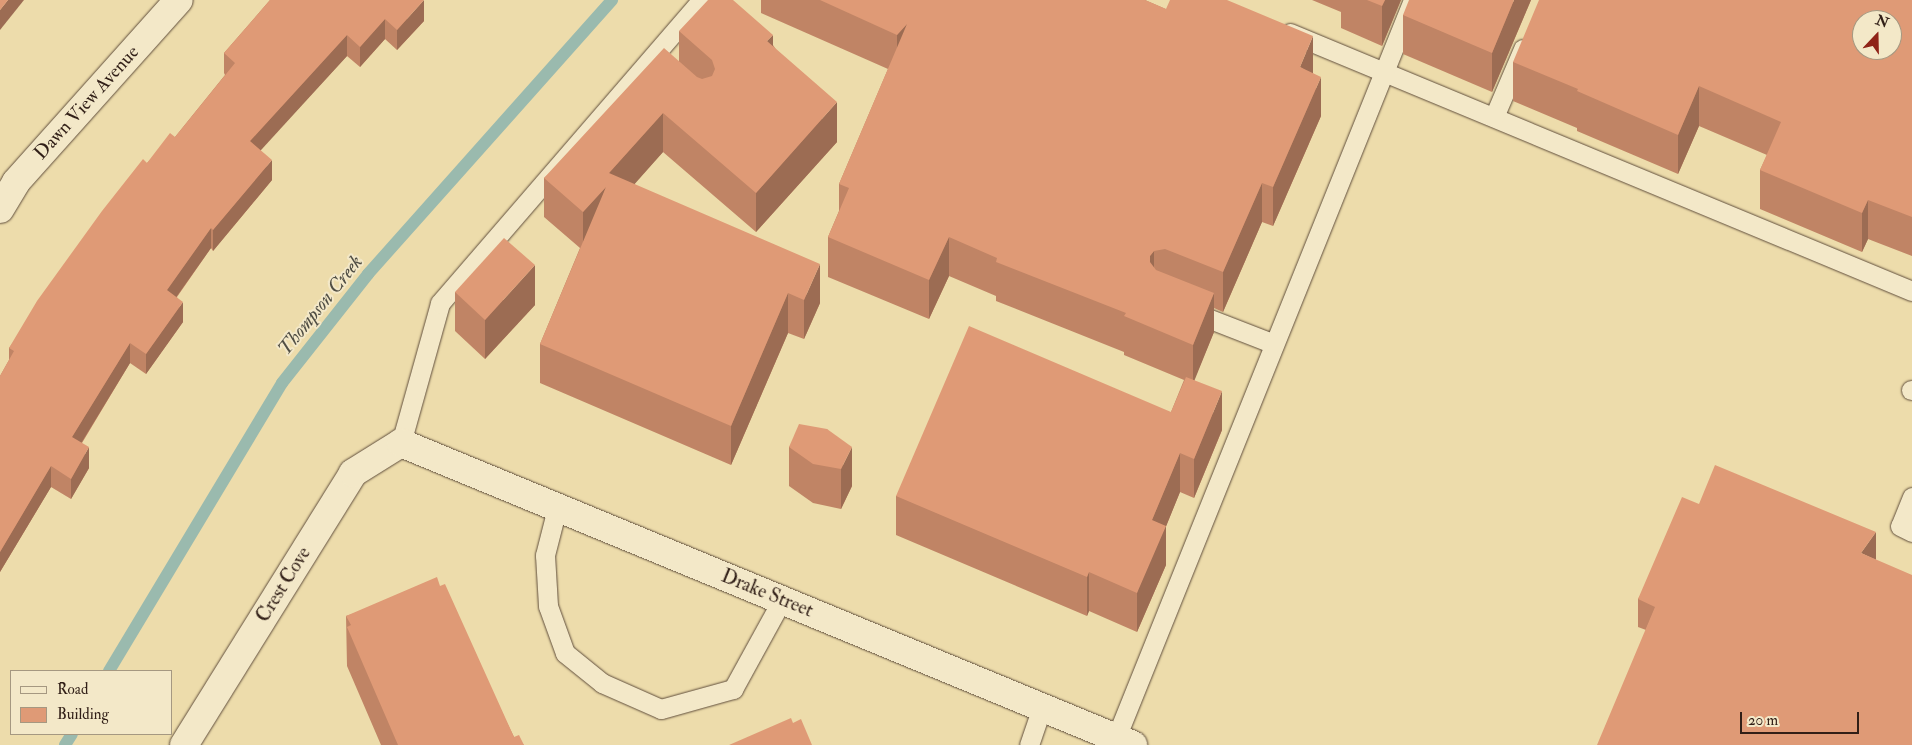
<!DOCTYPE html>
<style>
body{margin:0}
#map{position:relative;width:1912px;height:745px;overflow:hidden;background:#eddcab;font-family:"IM FELL Double Pica",serif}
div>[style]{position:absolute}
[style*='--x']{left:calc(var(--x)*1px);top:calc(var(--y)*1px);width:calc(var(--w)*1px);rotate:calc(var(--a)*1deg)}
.stream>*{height:12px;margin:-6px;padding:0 6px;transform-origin:6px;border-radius:6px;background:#9abaae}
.roads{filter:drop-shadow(0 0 1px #604e3c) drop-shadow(0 0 1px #604e3c)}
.service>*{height:19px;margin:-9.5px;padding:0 9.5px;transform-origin:9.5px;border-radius:9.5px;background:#f3e8c8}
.minor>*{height:28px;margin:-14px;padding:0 14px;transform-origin:14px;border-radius:14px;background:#f3e8c8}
.wall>*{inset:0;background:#c08465}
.shaded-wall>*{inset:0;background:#9c6c53}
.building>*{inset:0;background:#df9a76}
span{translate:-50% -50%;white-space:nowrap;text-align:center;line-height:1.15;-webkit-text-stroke:4px #f3e8c8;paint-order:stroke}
.street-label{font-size:19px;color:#311f17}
.water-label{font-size:20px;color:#504e44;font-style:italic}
.legend{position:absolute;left:10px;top:670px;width:162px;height:65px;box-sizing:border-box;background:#f3e8c8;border:1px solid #a59881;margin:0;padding:6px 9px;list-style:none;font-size:15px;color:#311f17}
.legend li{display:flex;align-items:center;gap:10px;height:25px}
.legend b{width:25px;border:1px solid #a59881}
.north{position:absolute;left:1852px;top:10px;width:50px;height:50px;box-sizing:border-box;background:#f3e8c8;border:1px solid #a59881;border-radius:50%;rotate:21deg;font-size:14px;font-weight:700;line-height:20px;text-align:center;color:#311f17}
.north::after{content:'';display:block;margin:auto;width:18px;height:22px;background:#8f2418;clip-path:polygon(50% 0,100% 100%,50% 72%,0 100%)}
.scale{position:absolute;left:1740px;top:712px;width:119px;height:22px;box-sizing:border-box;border:2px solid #311f17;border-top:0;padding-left:6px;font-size:15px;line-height:18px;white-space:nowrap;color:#311f17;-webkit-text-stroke:4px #f3e8c8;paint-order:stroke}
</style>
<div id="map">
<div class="stream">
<i style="--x:109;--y:671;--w:336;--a:-59"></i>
<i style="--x:282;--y:383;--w:139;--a:-51.7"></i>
<i style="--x:368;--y:274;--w:367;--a:-48.3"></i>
<i style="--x:65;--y:745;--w:13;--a:-58"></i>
</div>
<div class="roads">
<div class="service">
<i style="--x:1290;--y:33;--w:673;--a:22.53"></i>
<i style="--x:1494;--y:117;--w:74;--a:-66.9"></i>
<i style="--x:1192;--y:312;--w:88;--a:21.3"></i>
<i style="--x:1911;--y:390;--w:1;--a:0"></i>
<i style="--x:401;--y:443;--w:145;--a:-74.4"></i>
<i style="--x:440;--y:303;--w:401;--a:-49.2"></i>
<i style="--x:1912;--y:497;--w:31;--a:112"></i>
<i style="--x:1900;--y:526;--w:13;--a:27"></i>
<i style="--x:557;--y:508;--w:49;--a:104.3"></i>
<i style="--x:545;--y:555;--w:51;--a:86.6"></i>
<i style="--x:548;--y:606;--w:50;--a:70.1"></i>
<i style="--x:565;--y:653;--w:48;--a:39"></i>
<i style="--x:602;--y:683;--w:64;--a:23.8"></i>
<i style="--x:661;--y:709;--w:75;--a:-15.5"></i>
<i style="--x:733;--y:689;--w:102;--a:-61.2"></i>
<i style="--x:1116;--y:738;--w:796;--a:-68.08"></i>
<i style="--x:1029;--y:745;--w:40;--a:-71.1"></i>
</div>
<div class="minor">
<i style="--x:0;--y:209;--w:31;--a:-59"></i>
<i style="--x:16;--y:182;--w:244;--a:-48.2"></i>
<i style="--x:184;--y:745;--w:320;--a:-58.1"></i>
<i style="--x:353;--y:473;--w:57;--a:-32"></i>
<i style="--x:401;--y:443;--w:792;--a:22.42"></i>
</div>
</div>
<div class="wall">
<i style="clip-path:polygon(270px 0,424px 21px,397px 50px,385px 39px,360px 67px,347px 56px,260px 150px,272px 180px,213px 251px,211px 248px,177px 297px,183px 322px,146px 374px,130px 363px,82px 443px,89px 468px,71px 499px,51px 487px,0 572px,0 376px,9px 360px,9px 348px,147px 163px,175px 137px,225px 75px,224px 73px,224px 53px)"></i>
<i style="clip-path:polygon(761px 0,1145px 0,1313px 73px,1321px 116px,1273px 226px,1262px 222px,1223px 312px,1214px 308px,1214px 332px,1194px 380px,1222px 430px,1194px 498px,1180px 492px,1166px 526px,1166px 565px,1137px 632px,1089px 611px,1087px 616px,896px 535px,896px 496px,1171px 412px,1184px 380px,1124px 355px,1124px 352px,996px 301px,996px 296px,949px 276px,929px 319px,828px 277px,828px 237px,839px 211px,839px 184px,888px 69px,761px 13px)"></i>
<i style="clip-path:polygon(1312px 0,1401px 0,1382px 46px,1341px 28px,1341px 12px)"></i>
<i style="clip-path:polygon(1531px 0,1492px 92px,1403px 54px,1403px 15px)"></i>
<i style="clip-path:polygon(1912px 0,1912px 256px,1868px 239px,1862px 252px,1760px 209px,1760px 170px,1767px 155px,1699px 126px,1678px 174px,1577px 131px,1577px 128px,1513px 101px,1513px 62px)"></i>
<i style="clip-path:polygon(679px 31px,773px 45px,837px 142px,756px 232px,663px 152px,634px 184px,820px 303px,804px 339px,788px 333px,731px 465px,540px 383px,540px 344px,580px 248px,544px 217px,544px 178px,679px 61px)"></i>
<i style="clip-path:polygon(455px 292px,535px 305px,485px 359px,455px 331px)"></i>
<i style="clip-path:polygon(827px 429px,852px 486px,841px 509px,813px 503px,789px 486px,789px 447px)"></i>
<i style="clip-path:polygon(1699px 504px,1646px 630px,1638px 627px,1638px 599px)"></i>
<i style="clip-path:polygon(440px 586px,514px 737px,524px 745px,381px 745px,347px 666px,346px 616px)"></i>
</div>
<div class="shaded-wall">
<i style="clip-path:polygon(8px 0,24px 0,0 30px,0 10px)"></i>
<i style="clip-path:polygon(424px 0,424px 21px,397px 50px,397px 30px)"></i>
<i style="clip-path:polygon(1385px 0,1401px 0,1382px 46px,1382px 6px)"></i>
<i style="clip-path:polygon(1514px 0,1531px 0,1492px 92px,1492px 53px)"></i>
<i style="clip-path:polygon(385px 19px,385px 39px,360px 67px,360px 47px)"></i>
<i style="clip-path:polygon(907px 24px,897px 74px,897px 35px)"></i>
<i style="clip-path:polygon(347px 35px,347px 56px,250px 162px,250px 141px)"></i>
<i style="clip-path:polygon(773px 35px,773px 74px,767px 41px)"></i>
<i style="clip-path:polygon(1313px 36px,1313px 75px,1300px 67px)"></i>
<i style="clip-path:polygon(1321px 77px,1321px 116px,1273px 226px,1273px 187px)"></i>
<i style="clip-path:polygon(1699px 86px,1699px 126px,1678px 174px,1678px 135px)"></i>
<i style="clip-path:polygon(837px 102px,837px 142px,756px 232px,756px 193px)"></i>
<i style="clip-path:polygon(663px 113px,663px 152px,609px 213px,609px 173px)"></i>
<i style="clip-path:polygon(272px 160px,272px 180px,213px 251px,213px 230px)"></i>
<i style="clip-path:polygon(1262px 183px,1262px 222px,1223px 312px,1223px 272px)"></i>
<i style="clip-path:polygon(606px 187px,583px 251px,583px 212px)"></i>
<i style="clip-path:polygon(1868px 200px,1868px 239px,1862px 252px,1862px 213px)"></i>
<i style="clip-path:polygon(211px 228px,211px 248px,167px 310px,167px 290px)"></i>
<i style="clip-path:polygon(949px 237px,949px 276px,929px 319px,929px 280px)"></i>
<i style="clip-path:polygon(1154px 251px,1154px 290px,1150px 301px,1150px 256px)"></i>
<i style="clip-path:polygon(820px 264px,820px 303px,804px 339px,804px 300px)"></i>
<i style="clip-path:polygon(535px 265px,535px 305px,485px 359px,485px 320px)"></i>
<i style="clip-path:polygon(788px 293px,788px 333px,731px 465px,731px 426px)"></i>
<i style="clip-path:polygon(1214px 293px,1214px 332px,1193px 384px,1193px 345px)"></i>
<i style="clip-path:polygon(183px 302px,183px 322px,146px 374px,146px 354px)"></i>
<i style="clip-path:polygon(130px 343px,130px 363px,72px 458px,72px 437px)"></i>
<i style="clip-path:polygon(1222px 391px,1222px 430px,1194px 498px,1194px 459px)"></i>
<i style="clip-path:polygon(89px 447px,89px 468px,71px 499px,71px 479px)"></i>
<i style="clip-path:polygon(852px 447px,852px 486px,841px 509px,841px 469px)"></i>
<i style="clip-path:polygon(1180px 453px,1180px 492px,1161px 539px,1166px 526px,1166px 565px,1137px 632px,1137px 593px,1152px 520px)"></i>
<i style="clip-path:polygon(51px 466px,51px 487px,0 572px,0 552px)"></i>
<i style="clip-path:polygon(1876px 532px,1876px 560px,1861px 553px)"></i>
<i style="clip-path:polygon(1089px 572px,1089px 611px,1087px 616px,1087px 577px)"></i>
</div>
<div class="building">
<i style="clip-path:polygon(0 0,8px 0,0 10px)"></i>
<i style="clip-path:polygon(270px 0,424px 0,397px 30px,385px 19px,360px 47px,347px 35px,250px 141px,272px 160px,213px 230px,211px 228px,167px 290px,183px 302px,146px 354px,130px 343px,72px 437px,89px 447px,71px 479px,51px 466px,0 552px,0 376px,14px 351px,9px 348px,37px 301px,102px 211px,143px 159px,147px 163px,170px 133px,175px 137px,235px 63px,224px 53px)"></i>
<i style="clip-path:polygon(708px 0,733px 0,773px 35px,767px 41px,837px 102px,756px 193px,663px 113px,609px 173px,820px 264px,804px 300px,788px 293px,731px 426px,540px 344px,606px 187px,583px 212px,544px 178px,664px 48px,697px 77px,702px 79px,712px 76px,715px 69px,712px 60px,679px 31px)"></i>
<i style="clip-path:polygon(820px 0,1145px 0,1166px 9px,1170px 0,1227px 0,1313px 36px,1300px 67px,1321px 77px,1273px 187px,1262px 183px,1223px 272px,1165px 249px,1154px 251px,1150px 256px,1150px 262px,1156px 270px,1214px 293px,1193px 345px,1124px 316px,1126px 313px,996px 262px,997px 258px,949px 237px,929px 280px,828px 237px,849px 188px,839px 184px,907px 24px,897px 35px)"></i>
<i style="clip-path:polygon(1367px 0,1385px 0,1382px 6px)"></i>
<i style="clip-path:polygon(1409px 0,1514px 0,1492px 53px,1403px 15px)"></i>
<i style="clip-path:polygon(evenodd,1539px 0,1912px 0,1912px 217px,1868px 200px,1862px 213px,1760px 170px,1781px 122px,1699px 86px,1678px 135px,1577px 91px,1578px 89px,1513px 62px,1539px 0,1862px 20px,1892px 20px,1892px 50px,1862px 50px,1862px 20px)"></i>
<i style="clip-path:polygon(504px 238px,535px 265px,485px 320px,455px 292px)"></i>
<i style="clip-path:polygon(969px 326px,1171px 412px,1186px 377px,1222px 391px,1194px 459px,1180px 453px,1152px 520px,1166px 526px,1137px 593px,1089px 572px,1087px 577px,896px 496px)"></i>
<i style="clip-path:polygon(799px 424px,827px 429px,852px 447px,841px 469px,813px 464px,789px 447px)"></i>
<i style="clip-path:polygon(1715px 465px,1876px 532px,1861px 553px,1912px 575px,1912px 745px,1597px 745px,1655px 607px,1638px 599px,1682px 497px,1699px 504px)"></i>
<i style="clip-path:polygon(437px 577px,440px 586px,445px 584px,514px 737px,519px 735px,524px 745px,398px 745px,347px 627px,351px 625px,346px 616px)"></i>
<i style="clip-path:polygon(791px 718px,793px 723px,801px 719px,812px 745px,729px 745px)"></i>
</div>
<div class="street-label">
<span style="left:87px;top:103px;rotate:-48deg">Dawn View Avenue</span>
<span style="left:284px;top:585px;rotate:-58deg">Crest Cove</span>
<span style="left:767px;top:594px;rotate:22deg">Drake Street</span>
</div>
<div class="water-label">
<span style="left:320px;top:305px;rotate:-51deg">Thompson Creek</span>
</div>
<ul class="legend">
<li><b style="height:6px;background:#f3e8c8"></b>Road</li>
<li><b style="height:14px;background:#df9a76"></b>Building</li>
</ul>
<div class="north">N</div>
<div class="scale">20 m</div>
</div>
